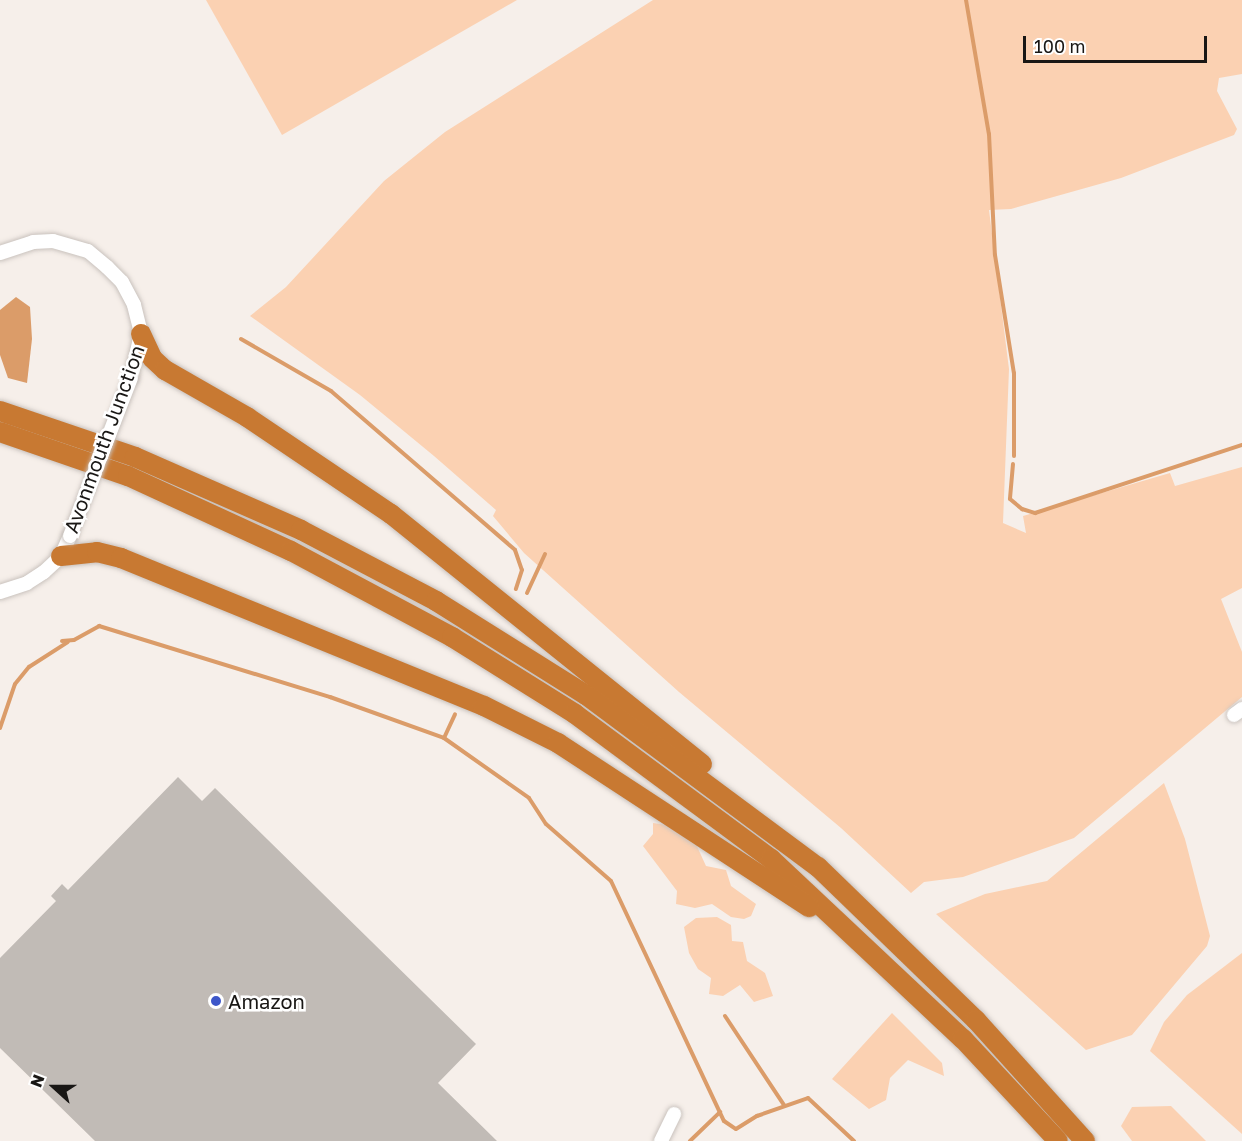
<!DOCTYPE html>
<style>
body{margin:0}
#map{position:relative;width:1242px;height:1141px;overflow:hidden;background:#f6efea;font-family:"Golos Text",sans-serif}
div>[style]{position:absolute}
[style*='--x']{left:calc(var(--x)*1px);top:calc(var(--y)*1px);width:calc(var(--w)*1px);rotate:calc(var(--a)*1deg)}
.green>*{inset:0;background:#fbd1b2}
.water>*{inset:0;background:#db9c69}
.stream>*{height:4px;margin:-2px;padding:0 2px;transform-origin:2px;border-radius:2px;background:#db9c69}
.building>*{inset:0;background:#c1bbb6}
.roads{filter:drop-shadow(0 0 2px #c9c2bd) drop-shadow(0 0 2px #c9c2bd)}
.minor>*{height:14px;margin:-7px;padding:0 7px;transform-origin:7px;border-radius:7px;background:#fff}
.highway>*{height:20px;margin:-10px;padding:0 10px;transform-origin:10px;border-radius:10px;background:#c87932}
.bridges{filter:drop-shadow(0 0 2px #c9c2bd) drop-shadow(0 0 2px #c9c2bd)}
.minor-bridge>*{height:14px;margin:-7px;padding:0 7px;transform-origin:7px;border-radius:7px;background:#fff}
.dots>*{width:16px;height:16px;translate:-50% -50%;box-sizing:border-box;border:3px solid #fff;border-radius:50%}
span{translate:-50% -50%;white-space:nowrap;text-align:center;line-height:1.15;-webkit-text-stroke:5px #fff;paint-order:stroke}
.street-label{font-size:20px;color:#191715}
.poi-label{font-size:20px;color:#191715}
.left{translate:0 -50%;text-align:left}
.north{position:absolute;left:24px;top:1057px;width:60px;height:60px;-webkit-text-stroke:4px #fff;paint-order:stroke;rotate:291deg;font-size:16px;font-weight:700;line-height:24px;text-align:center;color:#191715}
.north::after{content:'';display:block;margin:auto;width:21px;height:27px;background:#191715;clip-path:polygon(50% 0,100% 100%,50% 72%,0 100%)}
.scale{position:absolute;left:1023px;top:36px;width:184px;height:27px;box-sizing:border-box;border:3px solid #191715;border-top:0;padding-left:8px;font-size:18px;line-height:21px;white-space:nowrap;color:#191715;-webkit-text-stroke:4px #fff;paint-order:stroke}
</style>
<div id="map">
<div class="green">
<i style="clip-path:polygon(206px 0,517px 0,282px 135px)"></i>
<i style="clip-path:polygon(653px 0,1242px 0,1242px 74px,1219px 78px,1217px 91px,1237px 129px,1234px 135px,1121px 178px,1011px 209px,989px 210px,1009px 369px,1003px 523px,1026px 533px,1023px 516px,1170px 473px,1175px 486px,1242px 467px,1242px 588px,1221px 599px,1242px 652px,1242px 697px,1074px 838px,963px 877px,924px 882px,911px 893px,841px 828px,679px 692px,524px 553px,493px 516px,496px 510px,434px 456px,360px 395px,250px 316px,286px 287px,384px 181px,445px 132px)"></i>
<i style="clip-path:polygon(1164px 783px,1185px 839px,1210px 936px,1207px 946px,1132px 1035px,1086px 1050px,936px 914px,985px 894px,1047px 881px)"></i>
<i style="clip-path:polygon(653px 823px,667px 825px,695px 842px,706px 866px,726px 870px,731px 886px,756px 904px,751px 916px,744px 919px,731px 917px,712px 904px,695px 908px,676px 904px,677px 891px,643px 846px,653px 834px)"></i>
<i style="clip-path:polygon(717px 917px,731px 925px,732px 941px,743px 942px,747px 961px,765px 973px,773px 996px,754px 1002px,740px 985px,723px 996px,709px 994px,711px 978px,698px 969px,689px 953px,684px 927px,696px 918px)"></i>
<i style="clip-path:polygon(1242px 953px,1242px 1134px,1150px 1051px,1164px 1022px,1187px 995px)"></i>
<i style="clip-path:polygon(892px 1013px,942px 1063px,944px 1076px,908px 1060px,890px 1078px,886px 1100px,869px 1109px,832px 1079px)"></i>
<i style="clip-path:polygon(1171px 1106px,1206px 1141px,1132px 1141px,1121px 1126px,1132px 1107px)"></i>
</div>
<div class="water">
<i style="clip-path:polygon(16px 297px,30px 307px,32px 339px,27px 383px,8px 378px,0 355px,0 310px)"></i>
</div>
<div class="stream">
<i style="--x:966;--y:0;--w:136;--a:80.3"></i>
<i style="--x:989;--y:134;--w:121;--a:87.2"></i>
<i style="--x:995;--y:255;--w:120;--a:80.9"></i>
<i style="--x:1014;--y:373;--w:83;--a:90"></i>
<i style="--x:241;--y:339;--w:104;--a:30"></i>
<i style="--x:331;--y:391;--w:243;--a:40.8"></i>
<i style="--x:515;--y:550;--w:21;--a:71"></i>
<i style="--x:522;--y:570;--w:20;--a:108"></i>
<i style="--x:1013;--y:464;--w:35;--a:95"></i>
<i style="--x:1010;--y:499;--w:16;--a:40"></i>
<i style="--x:1022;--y:509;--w:14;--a:17"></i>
<i style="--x:1035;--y:513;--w:218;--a:-18.2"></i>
<i style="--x:527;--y:593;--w:43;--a:-65.2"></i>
<i style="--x:62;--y:641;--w:12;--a:-5"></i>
<i style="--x:74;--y:640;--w:29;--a:-29"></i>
<i style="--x:99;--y:626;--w:242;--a:17.1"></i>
<i style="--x:330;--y:697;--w:121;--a:19.8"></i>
<i style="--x:444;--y:738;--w:104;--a:35.2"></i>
<i style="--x:529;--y:798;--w:31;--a:57"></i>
<i style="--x:546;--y:824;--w:86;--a:41.2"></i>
<i style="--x:611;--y:881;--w:265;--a:64.8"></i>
<i style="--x:724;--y:1121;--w:14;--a:34"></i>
<i style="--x:736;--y:1129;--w:25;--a:-32"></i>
<i style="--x:757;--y:1116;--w:54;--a:-19.4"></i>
<i style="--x:808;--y:1098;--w:63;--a:43.1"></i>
<i style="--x:0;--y:728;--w:46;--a:-71.2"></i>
<i style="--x:15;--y:684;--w:22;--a:-51"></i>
<i style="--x:29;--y:667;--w:46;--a:-32.7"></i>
<i style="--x:444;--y:738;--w:26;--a:-65"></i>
<i style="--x:725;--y:1016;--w:107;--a:56.5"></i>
<i style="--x:690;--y:1141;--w:42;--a:-44"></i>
</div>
<div class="building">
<i style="clip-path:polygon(178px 777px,202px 801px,215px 788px,476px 1044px,438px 1083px,497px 1141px,95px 1141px,0 1048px,0 958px,56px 901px,51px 896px,62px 884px,68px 890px)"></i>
</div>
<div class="roads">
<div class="minor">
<i style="--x:0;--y:253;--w:35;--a:-18"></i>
<i style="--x:33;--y:242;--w:20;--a:-3"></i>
<i style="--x:53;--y:241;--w:36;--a:16"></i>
<i style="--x:88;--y:251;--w:25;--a:40"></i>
<i style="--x:107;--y:267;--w:21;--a:45"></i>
<i style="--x:122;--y:282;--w:26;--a:62"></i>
<i style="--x:134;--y:305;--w:30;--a:76"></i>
<i style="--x:141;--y:334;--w:45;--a:102.8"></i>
<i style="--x:0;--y:592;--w:28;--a:-18"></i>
<i style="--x:27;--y:583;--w:20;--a:-33"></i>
<i style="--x:44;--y:572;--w:23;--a:-43"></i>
<i style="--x:61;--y:556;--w:22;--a:-66"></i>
<i style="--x:1234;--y:715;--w:10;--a:-37"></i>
<i style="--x:661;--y:1141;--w:30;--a:-64"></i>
</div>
<div class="highway">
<i style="--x:141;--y:334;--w:26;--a:65"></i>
<i style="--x:152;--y:358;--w:18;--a:43"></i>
<i style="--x:165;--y:370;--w:95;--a:29.8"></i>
<i style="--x:247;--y:417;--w:174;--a:34"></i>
<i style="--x:391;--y:514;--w:399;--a:38.8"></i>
<i style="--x:0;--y:411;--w:143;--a:18.8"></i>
<i style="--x:135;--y:457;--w:181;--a:23.7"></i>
<i style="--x:301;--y:530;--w:153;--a:27.7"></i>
<i style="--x:436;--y:601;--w:177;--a:32.1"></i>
<i style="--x:586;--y:695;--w:289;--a:36.6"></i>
<i style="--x:818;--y:867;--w:220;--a:44.1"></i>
<i style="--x:976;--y:1020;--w:163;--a:48"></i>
<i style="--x:0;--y:432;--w:135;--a:19"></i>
<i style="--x:128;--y:476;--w:179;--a:24.7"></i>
<i style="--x:291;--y:551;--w:183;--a:28.1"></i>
<i style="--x:452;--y:637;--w:145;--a:32"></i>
<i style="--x:575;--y:714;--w:244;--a:36.5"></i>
<i style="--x:771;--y:859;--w:263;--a:43.2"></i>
<i style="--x:963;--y:1039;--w:139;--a:47"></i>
<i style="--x:61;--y:556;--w:36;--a:-6"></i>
<i style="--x:97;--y:552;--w:25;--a:14"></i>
<i style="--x:121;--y:558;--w:392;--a:22.2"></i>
<i style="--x:484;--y:706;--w:83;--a:26.6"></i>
<i style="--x:558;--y:743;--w:300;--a:33.2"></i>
</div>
</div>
<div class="bridges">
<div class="minor-bridge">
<i style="--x:70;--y:536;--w:169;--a:-68.9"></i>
</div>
</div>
<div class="dots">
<i style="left:216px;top:1001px;background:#3d56c9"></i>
</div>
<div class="street-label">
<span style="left:104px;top:439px;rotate:-70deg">Avonmouth Junction</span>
</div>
<div class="poi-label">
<span class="left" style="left:228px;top:1001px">Amazon</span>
</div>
<div class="north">N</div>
<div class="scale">100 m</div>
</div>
